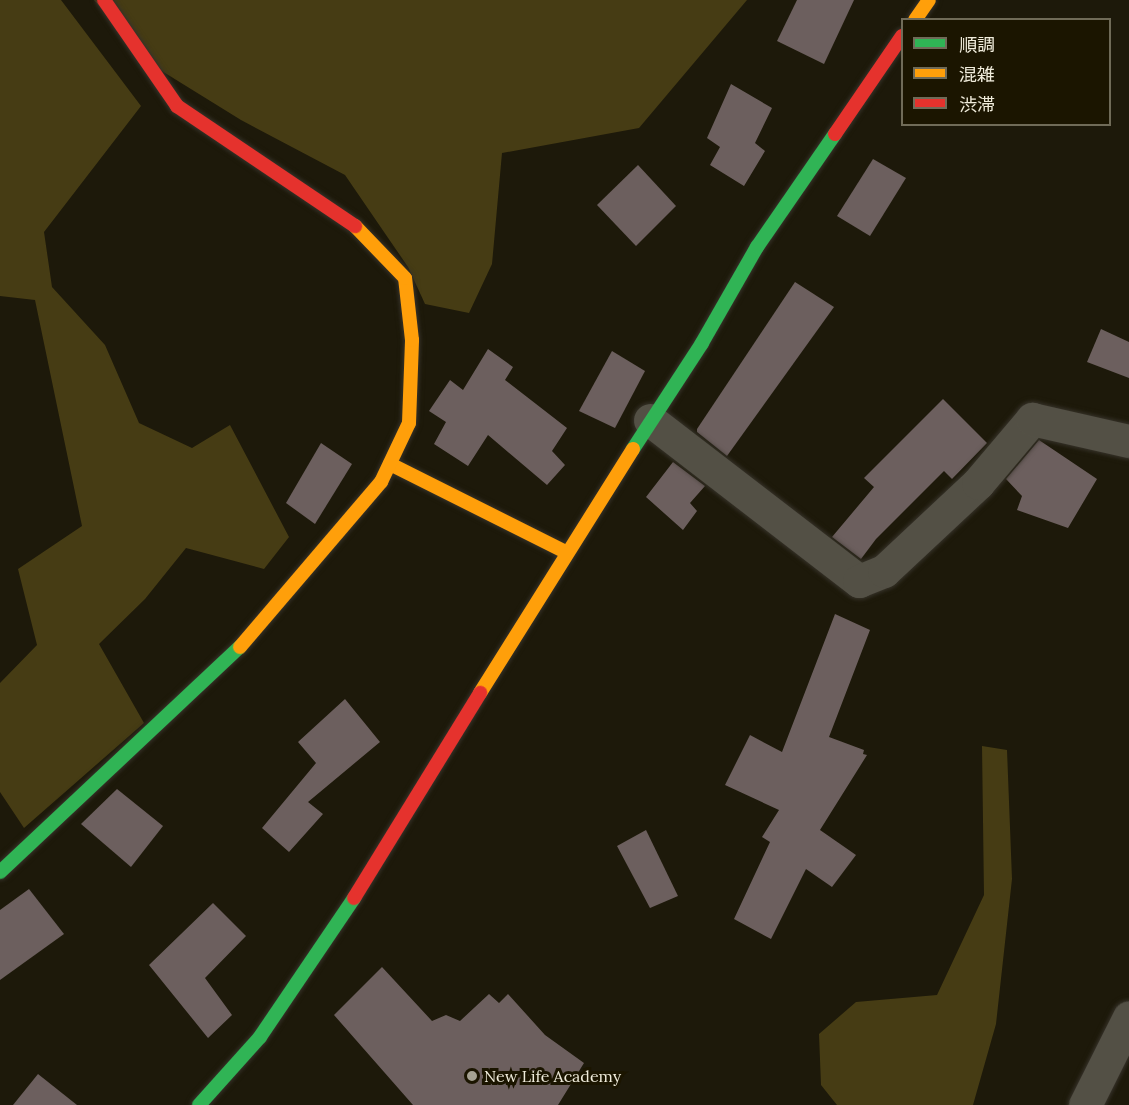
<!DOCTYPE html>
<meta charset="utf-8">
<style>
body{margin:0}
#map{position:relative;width:1129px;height:1105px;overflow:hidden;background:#1d190a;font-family:Lora,"Noto Sans JP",serif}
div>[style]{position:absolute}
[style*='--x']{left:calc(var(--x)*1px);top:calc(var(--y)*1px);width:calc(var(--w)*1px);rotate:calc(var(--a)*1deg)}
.green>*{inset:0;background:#463c14}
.building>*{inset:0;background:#6c5f5e}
.roads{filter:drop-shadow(0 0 2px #363229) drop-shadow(0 0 2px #363229)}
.street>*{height:33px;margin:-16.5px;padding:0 16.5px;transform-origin:16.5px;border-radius:16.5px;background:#535045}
.fast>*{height:14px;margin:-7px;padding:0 7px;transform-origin:7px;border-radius:7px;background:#30b455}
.slow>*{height:14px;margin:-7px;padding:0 7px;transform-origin:7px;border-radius:7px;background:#ff9f0a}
.jam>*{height:14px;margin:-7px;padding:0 7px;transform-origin:7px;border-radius:7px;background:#e5322d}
.dots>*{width:16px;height:16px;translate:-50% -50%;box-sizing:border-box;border:3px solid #1b1500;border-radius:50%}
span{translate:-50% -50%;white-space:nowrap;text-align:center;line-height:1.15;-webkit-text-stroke:6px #1b1500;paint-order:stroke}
.poi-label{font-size:16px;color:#f0ecdb}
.left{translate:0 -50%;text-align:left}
.legend{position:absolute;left:901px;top:18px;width:210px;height:108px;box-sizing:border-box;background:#1b1500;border:2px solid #706b58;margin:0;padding:8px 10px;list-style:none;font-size:18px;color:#f0ecdb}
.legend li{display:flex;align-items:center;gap:12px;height:30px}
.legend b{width:30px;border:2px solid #706b58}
</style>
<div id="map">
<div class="green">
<i style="clip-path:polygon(0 0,61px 0,141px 106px,44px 232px,52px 287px,105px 345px,139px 423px,192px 448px,230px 425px,289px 537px,264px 569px,186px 548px,145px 599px,99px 644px,144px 723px,24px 828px,0 792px,0 683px,37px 645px,18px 569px,82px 526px,35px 300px,0 296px)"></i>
<i style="clip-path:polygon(94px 0,747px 0,639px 128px,502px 153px,492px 264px,469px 313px,425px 304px,408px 267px,345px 175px,241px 120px,144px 60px)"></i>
<i style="clip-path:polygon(982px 746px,1007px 750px,1012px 879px,996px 1024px,973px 1105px,837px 1105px,821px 1085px,819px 1034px,856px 1002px,937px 995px,984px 895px)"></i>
</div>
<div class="building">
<i style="clip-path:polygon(797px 0,854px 0,824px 64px,777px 41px)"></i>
<i style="clip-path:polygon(731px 84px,772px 108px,755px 143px,765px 151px,744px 186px,710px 165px,720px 147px,707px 138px)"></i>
<i style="clip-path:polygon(873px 159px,906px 178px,870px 236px,837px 216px)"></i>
<i style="clip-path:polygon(638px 165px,676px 206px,636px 246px,597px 205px)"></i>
<i style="clip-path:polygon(795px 282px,834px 307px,727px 456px,697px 432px,697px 429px)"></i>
<i style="clip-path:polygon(1101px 329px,1129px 342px,1129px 378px,1087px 362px)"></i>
<i style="clip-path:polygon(488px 349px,513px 367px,505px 380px,567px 428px,552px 451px,565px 465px,547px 485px,488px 435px,468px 466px,434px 444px,446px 422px,429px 411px,450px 380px,463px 390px)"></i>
<i style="clip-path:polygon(612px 351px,645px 371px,615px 428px,579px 411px)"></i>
<i style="clip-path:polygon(943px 399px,987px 443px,952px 479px,944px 471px,876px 539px,861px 559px,832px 537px,874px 487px,864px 478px)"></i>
<i style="clip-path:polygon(1039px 440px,1097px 479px,1068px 528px,1017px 510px,1022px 496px,1006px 479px)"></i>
<i style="clip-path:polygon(321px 443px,352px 464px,315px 524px,286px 503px)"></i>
<i style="clip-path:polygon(673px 462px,705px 486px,690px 503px,697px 511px,683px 530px,646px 497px)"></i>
<i style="clip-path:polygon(835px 614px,870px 630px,829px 737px,864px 750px,863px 754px,867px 755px,820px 830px,856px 855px,832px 887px,806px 869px,771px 939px,734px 919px,770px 842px,762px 837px,779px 810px,725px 785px,750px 735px,782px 752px)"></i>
<i style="clip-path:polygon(345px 699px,380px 742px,308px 802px,323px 814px,289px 852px,262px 828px,316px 763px,298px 742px)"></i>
<i style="clip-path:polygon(117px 789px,163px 826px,131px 867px,81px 824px)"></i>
<i style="clip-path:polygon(646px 830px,678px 896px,650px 908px,617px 846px)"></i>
<i style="clip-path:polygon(29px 889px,64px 934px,0 980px,0 910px)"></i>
<i style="clip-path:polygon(213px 903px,246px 936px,205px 978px,232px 1015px,208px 1038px,149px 965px)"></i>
<i style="clip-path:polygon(382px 967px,432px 1021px,446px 1015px,460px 1021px,489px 994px,499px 1003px,508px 994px,545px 1035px,584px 1063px,558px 1105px,413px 1105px,334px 1015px)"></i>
<i style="clip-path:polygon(38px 1074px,77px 1105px,13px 1105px)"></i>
</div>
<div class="roads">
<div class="street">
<i style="--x:650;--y:420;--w:264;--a:37.6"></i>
<i style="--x:859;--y:581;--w:27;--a:-22"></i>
<i style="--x:884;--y:571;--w:129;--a:-43.1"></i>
<i style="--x:978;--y:483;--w:84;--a:-49.8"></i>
<i style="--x:1032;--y:419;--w:99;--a:12.8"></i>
<i style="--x:1085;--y:1105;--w:98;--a:-63.4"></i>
</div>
<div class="fast">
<i style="--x:633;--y:449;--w:126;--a:-56.9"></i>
<i style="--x:702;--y:343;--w:111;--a:-60.2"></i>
<i style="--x:757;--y:247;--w:137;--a:-55.4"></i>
<i style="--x:0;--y:872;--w:329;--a:-43.2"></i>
<i style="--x:199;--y:1105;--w:91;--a:-48.1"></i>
<i style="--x:260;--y:1037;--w:168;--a:-55.9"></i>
</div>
<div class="slow">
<i style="--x:915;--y:20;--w:24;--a:-55"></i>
<i style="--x:390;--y:464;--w:197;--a:26.6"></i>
<i style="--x:240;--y:647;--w:217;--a:-49.5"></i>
<i style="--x:381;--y:482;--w:65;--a:-64.6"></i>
<i style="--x:409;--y:423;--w:83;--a:-87.9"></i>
<i style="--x:412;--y:340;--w:62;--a:-96.4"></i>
<i style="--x:405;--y:278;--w:72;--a:-133.9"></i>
<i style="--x:480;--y:693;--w:288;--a:-57.9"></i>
</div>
<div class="jam">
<i style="--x:104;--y:0;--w:129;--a:55.4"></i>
<i style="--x:177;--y:106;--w:215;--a:34"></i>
<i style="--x:835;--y:134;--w:119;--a:-55.6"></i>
<i style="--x:354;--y:898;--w:241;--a:-58.4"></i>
</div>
</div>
<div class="dots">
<i style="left:472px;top:1076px;background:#a6a292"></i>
</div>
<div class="poi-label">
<span class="left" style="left:484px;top:1076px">New Life Academy</span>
</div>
<ul class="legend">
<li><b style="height:8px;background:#30b455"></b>順調</li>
<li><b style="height:8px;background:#ff9f0a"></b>混雑</li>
<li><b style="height:8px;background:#e5322d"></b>渋滞</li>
</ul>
</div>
